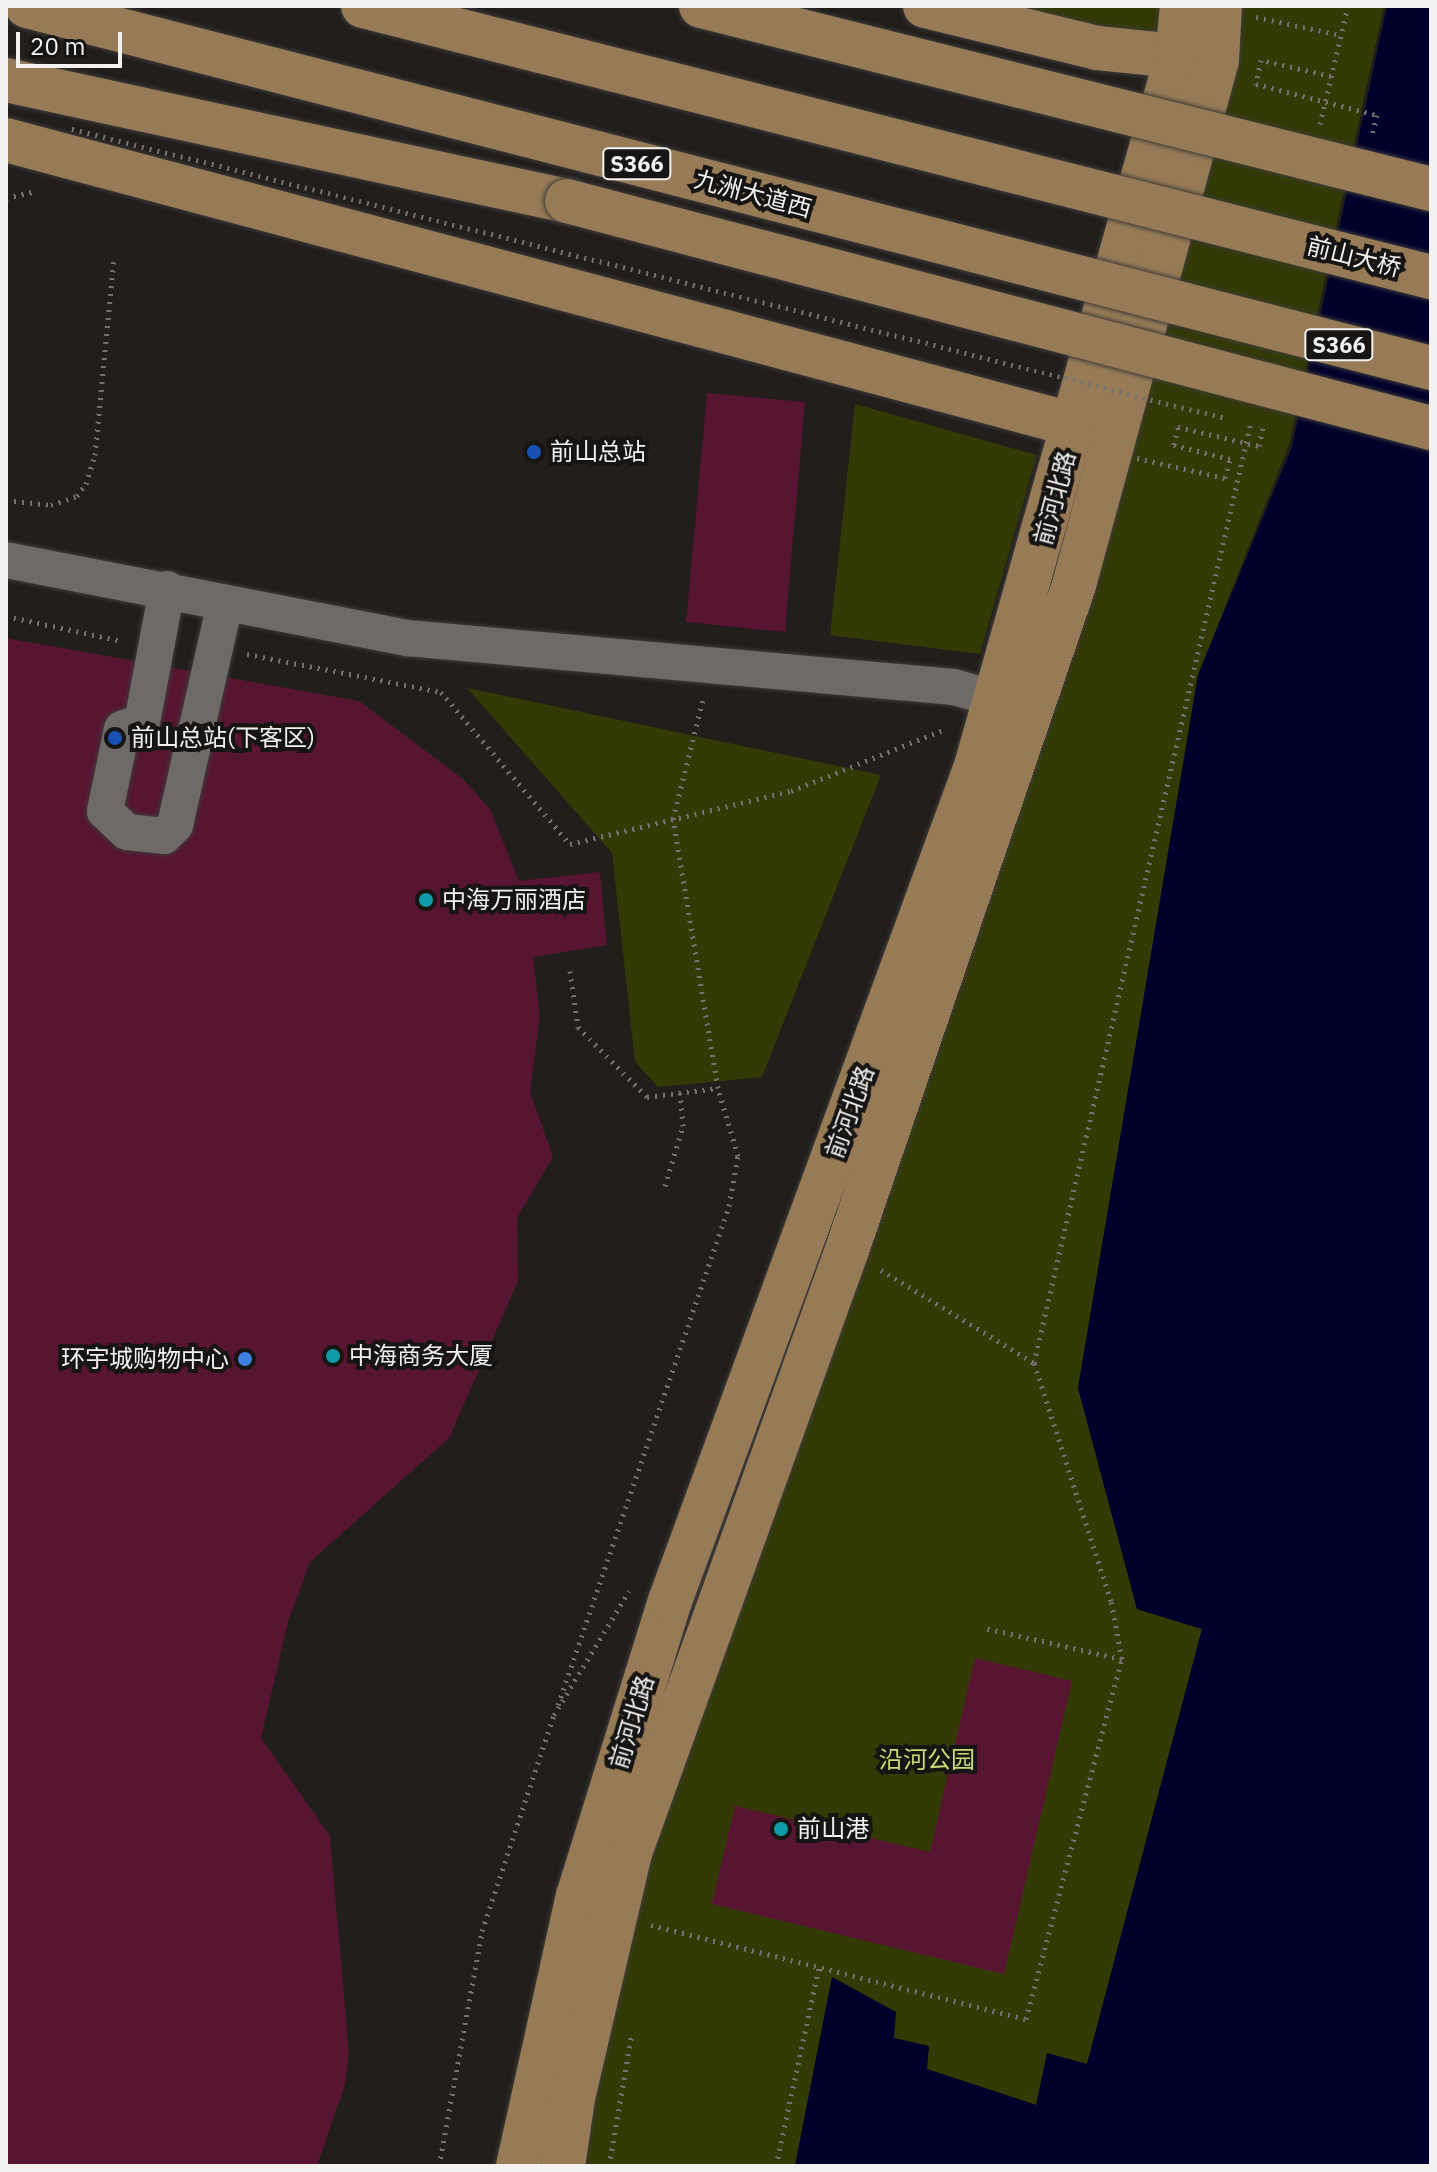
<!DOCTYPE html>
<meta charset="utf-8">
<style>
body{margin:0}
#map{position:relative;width:1437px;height:2172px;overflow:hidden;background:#211e1c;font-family:"IBM Plex Sans","Noto Sans SC",sans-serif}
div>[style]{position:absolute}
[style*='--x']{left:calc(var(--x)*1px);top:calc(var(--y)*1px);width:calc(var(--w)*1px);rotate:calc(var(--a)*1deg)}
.green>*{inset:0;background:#333a05}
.water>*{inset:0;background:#00002c}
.building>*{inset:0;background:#581532}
.path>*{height:5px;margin-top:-2.5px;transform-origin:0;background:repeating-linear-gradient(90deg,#74716f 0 2px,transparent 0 8px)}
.roads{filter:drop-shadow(0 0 2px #3d3b3a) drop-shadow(0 0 2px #3d3b3a)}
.minor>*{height:36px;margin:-18px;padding:0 18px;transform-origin:18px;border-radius:18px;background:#6e6a68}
.major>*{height:44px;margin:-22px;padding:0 22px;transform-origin:22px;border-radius:22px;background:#967b56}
.path-bridge>*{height:5px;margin-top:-2.5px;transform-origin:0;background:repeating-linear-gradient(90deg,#74716f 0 2px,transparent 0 8px)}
.bridges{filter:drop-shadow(0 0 2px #3d3b3a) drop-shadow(0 0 2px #3d3b3a)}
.major-bridge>*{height:44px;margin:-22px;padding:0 22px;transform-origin:22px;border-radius:22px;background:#967b56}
.dots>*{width:22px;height:22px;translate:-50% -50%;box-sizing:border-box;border:4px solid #171513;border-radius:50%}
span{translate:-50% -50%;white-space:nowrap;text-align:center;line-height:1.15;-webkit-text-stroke:8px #171513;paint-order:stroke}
.shield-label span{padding:2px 6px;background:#171513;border:2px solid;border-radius:6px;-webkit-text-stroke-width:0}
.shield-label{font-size:22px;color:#f3f1f0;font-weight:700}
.street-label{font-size:24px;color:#f3f1f0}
.poi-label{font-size:24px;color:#f3f1f0}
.left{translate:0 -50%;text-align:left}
.right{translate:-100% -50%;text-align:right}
.park-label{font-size:24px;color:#cadc74}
.frame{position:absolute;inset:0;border:8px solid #f3f1f0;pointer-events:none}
.scale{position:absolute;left:16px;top:32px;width:106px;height:36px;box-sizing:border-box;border:4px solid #f3f1f0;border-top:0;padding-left:10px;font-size:24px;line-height:28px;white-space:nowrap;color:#f3f1f0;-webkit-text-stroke:6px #171513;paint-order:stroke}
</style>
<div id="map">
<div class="green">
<i style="clip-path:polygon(937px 6px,1175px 6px,1174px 52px)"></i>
<i style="clip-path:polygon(1185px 6px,1384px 6px,1289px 445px,1198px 675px,1078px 1388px,1137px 1609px,1202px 1629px,1087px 2065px,1037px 2105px,926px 2069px,928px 2046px,894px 2038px,832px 1977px,795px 2166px,569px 2166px,597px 1996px,1049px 707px)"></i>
<i style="clip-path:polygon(855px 404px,1037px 455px,980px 654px,830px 635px)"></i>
<i style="clip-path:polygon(467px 688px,881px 775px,762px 1077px,658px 1087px,635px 1062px,612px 853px)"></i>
</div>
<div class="water">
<i style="clip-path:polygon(1387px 6px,1431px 6px,1431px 2166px,795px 2166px,832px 1977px,896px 2012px,894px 2038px,929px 2046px,927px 2069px,1036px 2105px,1047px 2053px,1087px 2064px,1202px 1629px,1137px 1609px,1078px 1388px,1198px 675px,1292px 447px)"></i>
</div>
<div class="building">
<i style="clip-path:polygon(707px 393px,805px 402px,785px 632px,686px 622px)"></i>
<i style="clip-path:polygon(6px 638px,359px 701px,463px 779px,490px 809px,519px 881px,600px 872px,607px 945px,533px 957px,540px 1015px,530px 1092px,553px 1157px,517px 1218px,518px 1281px,449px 1438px,310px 1562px,288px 1622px,261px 1738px,330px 1836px,349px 2052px,345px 2085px,317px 2166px,6px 2166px)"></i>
<i style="clip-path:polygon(975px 1658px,1072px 1681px,1004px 1974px,712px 1904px,735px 1806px,930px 1852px)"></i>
</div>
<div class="path">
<i style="--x:1256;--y:17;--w:87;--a:12"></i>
<i style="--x:1320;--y:124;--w:121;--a:-76.7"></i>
<i style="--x:6;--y:198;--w:31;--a:-13"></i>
<i style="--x:6;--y:500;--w:45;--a:6.3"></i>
<i style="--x:51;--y:505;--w:28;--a:-19"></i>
<i style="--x:77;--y:496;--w:15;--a:-53"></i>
<i style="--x:86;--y:484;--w:30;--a:-73"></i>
<i style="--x:95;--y:455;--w:198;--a:-84.5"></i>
<i style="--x:6;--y:616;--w:119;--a:12.2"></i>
<i style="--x:247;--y:654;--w:198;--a:11.1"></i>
<i style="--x:441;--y:692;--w:199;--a:49.7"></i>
<i style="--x:570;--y:844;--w:227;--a:-13.5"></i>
<i style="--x:791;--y:791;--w:166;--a:-21.9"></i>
<i style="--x:570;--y:971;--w:57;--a:81.9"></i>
<i style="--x:578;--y:1027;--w:98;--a:45.4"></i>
<i style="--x:647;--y:1097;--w:72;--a:-7.2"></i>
<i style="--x:718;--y:1088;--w:273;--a:-99.5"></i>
<i style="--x:673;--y:819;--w:123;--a:-75.9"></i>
<i style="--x:665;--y:1186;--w:63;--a:-73.3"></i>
<i style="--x:683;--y:1126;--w:33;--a:-95"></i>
<i style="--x:881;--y:1270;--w:179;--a:31.3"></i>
<i style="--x:1122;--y:1659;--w:59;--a:-100.7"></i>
<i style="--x:1111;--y:1601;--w:250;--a:-107.9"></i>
<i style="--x:1034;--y:1363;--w:966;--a:-77.01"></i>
<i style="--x:558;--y:1705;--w:527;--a:-71.08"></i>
<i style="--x:729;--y:1206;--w:51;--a:-79.8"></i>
<i style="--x:738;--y:1156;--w:71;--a:-106.4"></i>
<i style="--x:554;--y:1715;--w:145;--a:-58.8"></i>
<i style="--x:651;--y:1925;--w:387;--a:14.1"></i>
<i style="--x:1026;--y:2019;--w:373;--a:-75.1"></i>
<i style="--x:1122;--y:1659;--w:141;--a:-167.3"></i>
<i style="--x:439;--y:2166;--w:239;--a:-79.6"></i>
<i style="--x:482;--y:1931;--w:228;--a:-71.6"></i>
<i style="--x:609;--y:2166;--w:135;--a:-80.2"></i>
<i style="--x:776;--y:2166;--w:204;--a:-77.8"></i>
</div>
<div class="roads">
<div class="minor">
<i style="--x:6;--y:560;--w:409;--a:11"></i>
<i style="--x:407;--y:638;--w:549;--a:5.12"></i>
<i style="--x:954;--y:687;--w:43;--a:16.3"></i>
<i style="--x:167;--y:589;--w:135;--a:100.6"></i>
<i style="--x:142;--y:722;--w:21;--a:161"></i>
<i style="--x:122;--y:729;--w:84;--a:101.7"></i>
<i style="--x:105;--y:811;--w:30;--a:44"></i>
<i style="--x:127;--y:832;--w:37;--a:6"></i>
<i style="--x:164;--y:836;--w:16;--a:-45"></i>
<i style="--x:175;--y:825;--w:228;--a:-77.3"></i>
</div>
<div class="major">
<i style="--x:925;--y:6;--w:177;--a:13.7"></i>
<i style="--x:1097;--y:48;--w:111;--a:5.7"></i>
<i style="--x:6;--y:80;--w:574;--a:12.17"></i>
<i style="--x:6;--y:140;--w:1137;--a:14.93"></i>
<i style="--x:518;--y:2166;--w:277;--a:-77.5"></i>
<i style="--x:578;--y:1896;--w:309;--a:-72.7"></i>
<i style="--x:670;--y:1601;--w:889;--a:-69.87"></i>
<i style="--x:976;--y:766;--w:738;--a:-74.19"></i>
<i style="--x:1177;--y:56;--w:50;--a:-84.3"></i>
<i style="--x:563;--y:2166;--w:69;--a:-81.6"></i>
<i style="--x:573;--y:2098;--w:252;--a:-76.9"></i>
<i style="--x:630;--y:1853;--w:641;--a:-70.21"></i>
<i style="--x:847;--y:1250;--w:703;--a:-71.15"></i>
<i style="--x:1074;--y:585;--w:544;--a:-74.76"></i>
<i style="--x:1217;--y:60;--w:54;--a:-86.8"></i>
</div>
</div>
<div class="path-bridge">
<i style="--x:1331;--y:76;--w:72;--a:-167.1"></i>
<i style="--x:1261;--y:60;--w:25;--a:102"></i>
<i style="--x:1256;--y:84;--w:125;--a:14.4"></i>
<i style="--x:1377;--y:115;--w:21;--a:104"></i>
<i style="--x:72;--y:129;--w:1192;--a:14.08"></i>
<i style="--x:1137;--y:458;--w:90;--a:12.8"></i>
<i style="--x:1225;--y:478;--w:20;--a:-75"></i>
<i style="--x:1230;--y:459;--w:58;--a:-166"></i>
<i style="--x:1174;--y:445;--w:18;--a:-77"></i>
<i style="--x:1178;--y:427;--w:83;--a:13.2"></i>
<i style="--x:1259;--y:446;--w:19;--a:-78"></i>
</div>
<div class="bridges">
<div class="major-bridge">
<i style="--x:27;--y:6;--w:1450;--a:14.46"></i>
<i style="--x:363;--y:6;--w:1102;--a:14.24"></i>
<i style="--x:701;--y:6;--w:753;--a:14.07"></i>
<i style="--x:567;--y:201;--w:893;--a:14.72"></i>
</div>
</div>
<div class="dots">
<i style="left:534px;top:452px;background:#1a4fb4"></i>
<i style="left:115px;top:738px;background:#1a4fb4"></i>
<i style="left:426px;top:900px;background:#0f9aa8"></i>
<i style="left:333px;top:1356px;background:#0f9aa8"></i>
<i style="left:245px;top:1359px;background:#3f7fe0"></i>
<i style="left:781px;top:1829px;background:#0f9aa8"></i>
</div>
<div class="shield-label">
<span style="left:637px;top:164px">S366</span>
<span style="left:1339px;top:345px">S366</span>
</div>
<div class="street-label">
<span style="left:753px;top:194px;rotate:15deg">九洲大道西</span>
<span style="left:1354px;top:257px;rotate:14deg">前山大桥</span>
<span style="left:1055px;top:498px;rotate:-75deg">前河北路</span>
<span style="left:850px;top:1112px;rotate:-70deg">前河北路</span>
<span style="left:632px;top:1722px;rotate:-73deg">前河北路</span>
</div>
<div class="poi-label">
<span class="left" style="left:550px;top:452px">前山总站</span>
<span class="left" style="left:131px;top:738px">前山总站(下客区)</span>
<span class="left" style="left:442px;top:900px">中海万丽酒店</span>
<span class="left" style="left:349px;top:1356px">中海商务大厦</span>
<span class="right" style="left:229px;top:1359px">环宇城购物中心</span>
<span class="left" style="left:797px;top:1829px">前山港</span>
</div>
<div class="park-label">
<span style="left:927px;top:1760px">沿河公园</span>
</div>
<div class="frame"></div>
<div class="scale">20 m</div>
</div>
